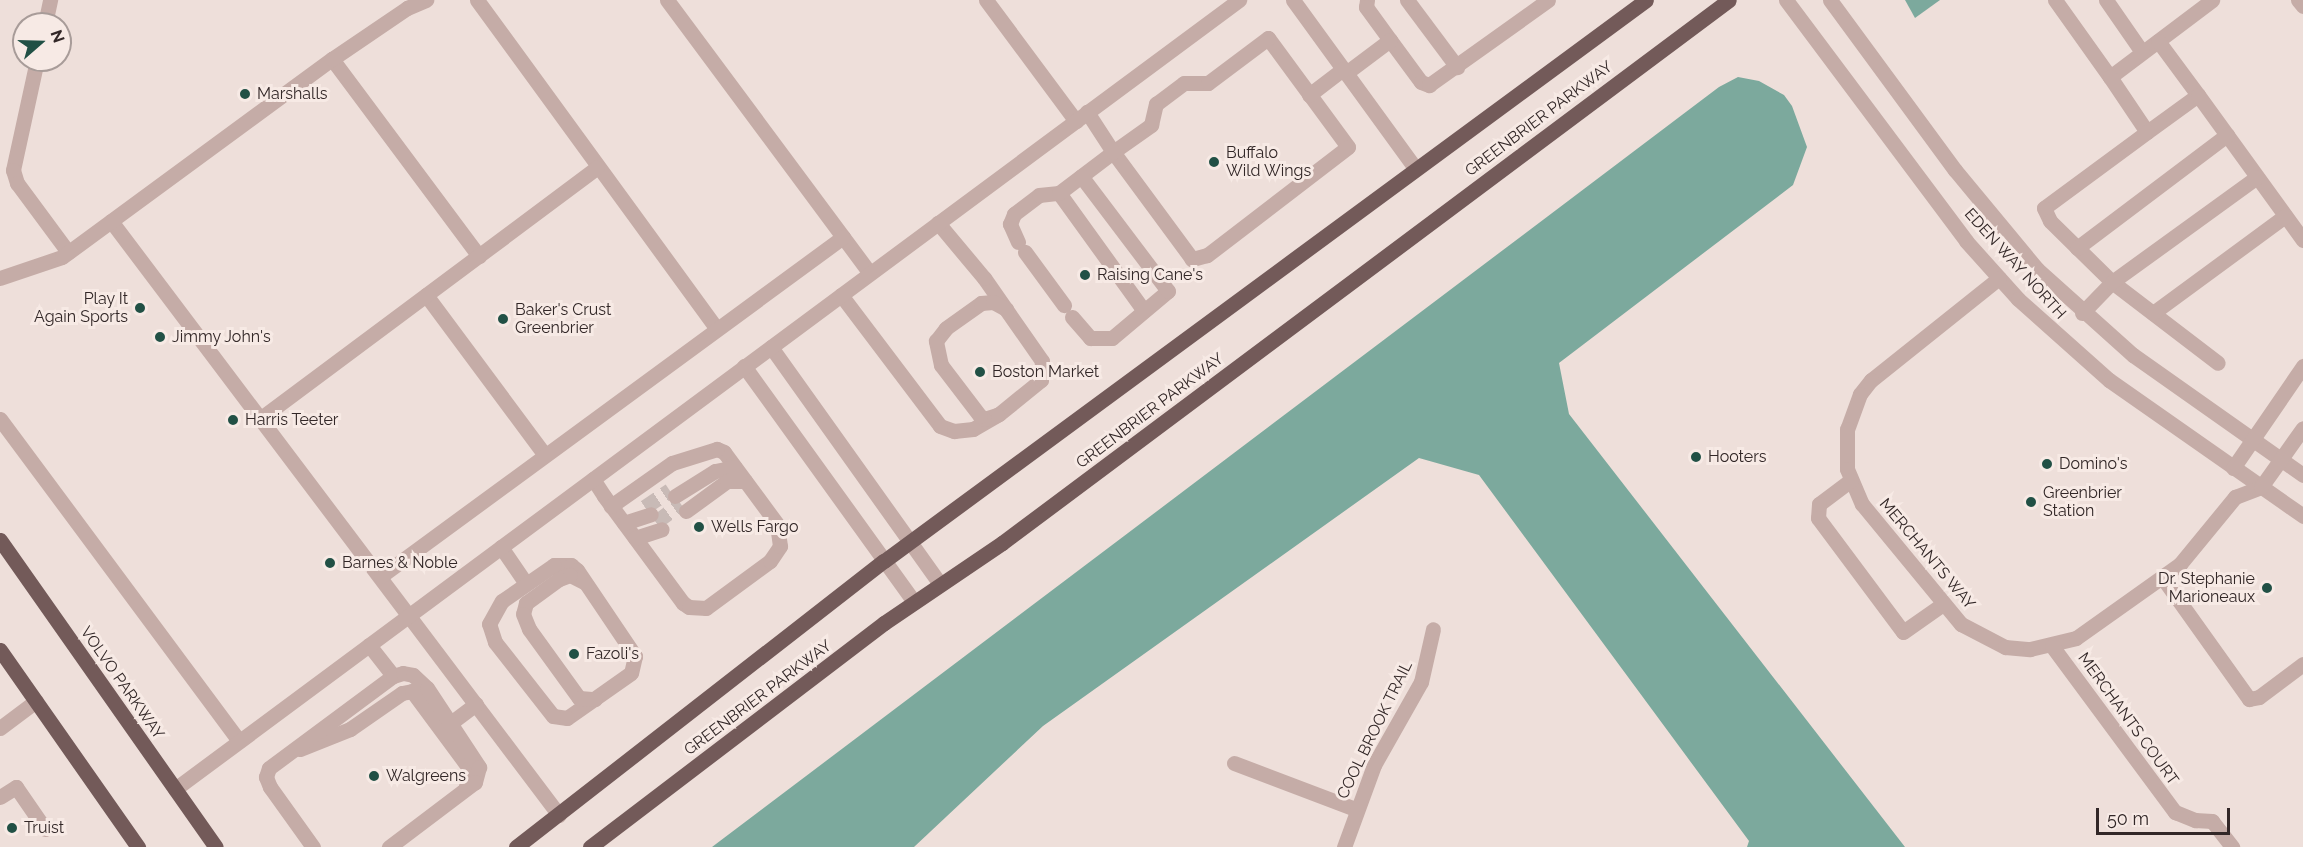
<!DOCTYPE html>
<style>
body{margin:0}
#map{position:relative;width:2303px;height:847px;overflow:hidden;background:#eedfda;font-family:Raleway,sans-serif}
div>[style]{position:absolute}
[style*='--x']{left:calc(var(--x)*1px);top:calc(var(--y)*1px);width:calc(var(--w)*1px);rotate:calc(var(--a)*1deg)}
.water>*{inset:0;background:#7ca99d}
.minor-tunnel>*{height:15px;margin-top:-7.5px;transform-origin:0;background:repeating-linear-gradient(90deg,#c8bab6 0 15px,transparent 0 23px)}
.minor>*{height:15px;margin:-7.5px;padding:0 7.5px;transform-origin:7.5px;border-radius:7.5px;background:#c5aca7}
.major>*{height:15px;margin:-7.5px;padding:0 7.5px;transform-origin:7.5px;border-radius:7.5px;background:#735a59}
.dots>*{width:16px;height:16px;translate:-50% -50%;box-sizing:border-box;border:3px solid #f7eae5;border-radius:50%}
span{translate:-50% -50%;white-space:nowrap;text-align:center;line-height:1.15;-webkit-text-stroke:6px #f7eae5;paint-order:stroke}
.poi-label{font-size:16px;color:#322727}
.left{translate:0 -50%;text-align:left}
.right{translate:-100% -50%;text-align:right}
.street-label{font-size:16px;color:#322727}
.north{position:absolute;left:12px;top:12px;width:60px;height:60px;box-sizing:border-box;background:#f7eae5;border:2px solid #a89c99;border-radius:50%;rotate:70deg;font-size:16px;font-weight:700;line-height:24px;text-align:center;color:#322727}
.north::after{content:'';display:block;margin:auto;width:21px;height:27px;background:#215045;clip-path:polygon(50% 0,100% 100%,50% 72%,0 100%)}
.scale{position:absolute;left:2096px;top:808px;width:134px;height:27px;box-sizing:border-box;border:3px solid #322727;border-top:0;padding-left:8px;font-size:18px;line-height:21px;white-space:nowrap;color:#322727;-webkit-text-stroke:4px #f7eae5;paint-order:stroke}
</style>
<div id="map">
<div class="water">
<i style="clip-path:polygon(1905px 0,1940px 0,1915px 18px)"></i>
<i style="clip-path:polygon(1738px 77px,1759px 81px,1784px 95px,1792px 106px,1807px 147px,1793px 185px,1559px 363px,1569px 414px,1905px 847px,1747px 847px,1749px 841px,1479px 475px,1419px 458px,1043px 726px,914px 847px,712px 847px,1719px 87px)"></i>
</div>
<div class="minor-tunnel">
<i style="--x:645;--y:507;--w:30;--a:-34"></i>
<i style="--x:656;--y:522;--w:31;--a:-36"></i>
</div>
<div class="minor">
<i style="--x:477;--y:0;--w:407;--a:53.9"></i>
<i style="--x:667;--y:0;--w:340;--a:53.4"></i>
<i style="--x:986;--y:0;--w:151;--a:53.4"></i>
<i style="--x:1293;--y:0;--w:208;--a:54"></i>
<i style="--x:1367;--y:0;--w:7;--a:98"></i>
<i style="--x:1366;--y:7;--w:41;--a:54"></i>
<i style="--x:1390;--y:40;--w:52;--a:53.6"></i>
<i style="--x:1421;--y:82;--w:9;--a:21"></i>
<i style="--x:1429;--y:85;--w:146;--a:-35.5"></i>
<i style="--x:1407;--y:0;--w:84;--a:53.3"></i>
<i style="--x:1786;--y:0;--w:301;--a:53.2"></i>
<i style="--x:1966;--y:241;--w:78;--a:48.1"></i>
<i style="--x:2018;--y:299;--w:122;--a:41.7"></i>
<i style="--x:2109;--y:380;--w:237;--a:35"></i>
<i style="--x:1830;--y:0;--w:211;--a:53.7"></i>
<i style="--x:1955;--y:170;--w:129;--a:50.4"></i>
<i style="--x:2037;--y:269;--w:129;--a:41.9"></i>
<i style="--x:2133;--y:355;--w:208;--a:35.2"></i>
<i style="--x:2055;--y:0;--w:95;--a:54.5"></i>
<i style="--x:2110;--y:77;--w:128;--a:-37"></i>
<i style="--x:2106;--y:0;--w:63;--a:55.3"></i>
<i style="--x:2298;--y:0;--w:8;--a:50"></i>
<i style="--x:45;--y:24;--w:25;--a:-78"></i>
<i style="--x:1268;--y:38;--w:135;--a:53.7"></i>
<i style="--x:1348;--y:147;--w:178;--a:142.5"></i>
<i style="--x:1207;--y:255;--w:16;--a:165"></i>
<i style="--x:1192;--y:259;--w:133;--a:-126.4"></i>
<i style="--x:1113;--y:152;--w:47;--a:-35.4"></i>
<i style="--x:1151;--y:125;--w:22;--a:-77"></i>
<i style="--x:1156;--y:104;--w:35;--a:-37"></i>
<i style="--x:1184;--y:83;--w:24;--a:0"></i>
<i style="--x:1208;--y:83;--w:75;--a:-36.9"></i>
<i style="--x:332;--y:59;--w:246;--a:53.3"></i>
<i style="--x:37;--y:60;--w:113;--a:102.3"></i>
<i style="--x:13;--y:170;--w:14;--a:73"></i>
<i style="--x:17;--y:183;--w:86;--a:53.5"></i>
<i style="--x:1346;--y:73;--w:55;--a:-36.9"></i>
<i style="--x:2110;--y:77;--w:66;--a:56.1"></i>
<i style="--x:2147;--y:132;--w:63;--a:-36"></i>
<i style="--x:2198;--y:95;--w:67;--a:-126.5"></i>
<i style="--x:1309;--y:95;--w:43;--a:-37.4"></i>
<i style="--x:2198;--y:95;--w:179;--a:54.1"></i>
<i style="--x:2147;--y:132;--w:128;--a:143.6"></i>
<i style="--x:2044;--y:208;--w:14;--a:65"></i>
<i style="--x:2050;--y:221;--w:87;--a:44.5"></i>
<i style="--x:2112;--y:282;--w:133;--a:37.4"></i>
<i style="--x:1059;--y:193;--w:145;--a:54.2"></i>
<i style="--x:111;--y:221;--w:744;--a:52.98"></i>
<i style="--x:1018;--y:242;--w:20;--a:-114"></i>
<i style="--x:1010;--y:224;--w:11;--a:-68"></i>
<i style="--x:1014;--y:214;--w:31;--a:-37"></i>
<i style="--x:1039;--y:195;--w:20;--a:-6"></i>
<i style="--x:1059;--y:193;--w:68;--a:-37.2"></i>
<i style="--x:1113;--y:152;--w:48;--a:-123"></i>
<i style="--x:2077;--y:248;--w:188;--a:-37"></i>
<i style="--x:1025;--y:252;--w:66;--a:53.7"></i>
<i style="--x:0;--y:278;--w:65;--a:-18.7"></i>
<i style="--x:62;--y:257;--w:335;--a:-36.3"></i>
<i style="--x:332;--y:59;--w:91;--a:-34.2"></i>
<i style="--x:407;--y:8;--w:21;--a:-23"></i>
<i style="--x:1999;--y:278;--w:164;--a:141.4"></i>
<i style="--x:1871;--y:380;--w:18;--a:128"></i>
<i style="--x:1860;--y:394;--w:37;--a:110"></i>
<i style="--x:1847;--y:429;--w:40;--a:90"></i>
<i style="--x:1847;--y:469;--w:38;--a:67"></i>
<i style="--x:1862;--y:504;--w:156;--a:50.5"></i>
<i style="--x:1961;--y:624;--w:50;--a:27.6"></i>
<i style="--x:2005;--y:647;--w:25;--a:5"></i>
<i style="--x:2030;--y:649;--w:47;--a:-13.4"></i>
<i style="--x:2076;--y:638;--w:128;--a:-35.4"></i>
<i style="--x:2180;--y:564;--w:87;--a:-50.6"></i>
<i style="--x:2235;--y:497;--w:28;--a:-21"></i>
<i style="--x:426;--y:295;--w:199;--a:53.4"></i>
<i style="--x:841;--y:295;--w:164;--a:52.9"></i>
<i style="--x:940;--y:426;--w:15;--a:20"></i>
<i style="--x:954;--y:431;--w:19;--a:-6"></i>
<i style="--x:973;--y:429;--w:30;--a:-30"></i>
<i style="--x:999;--y:414;--w:54;--a:-39"></i>
<i style="--x:1041;--y:380;--w:19;--a:-87"></i>
<i style="--x:1042;--y:361;--w:101;--a:-124.9"></i>
<i style="--x:984;--y:278;--w:72;--a:-129.9"></i>
<i style="--x:2082;--y:313;--w:43;--a:-45.9"></i>
<i style="--x:2112;--y:282;--w:179;--a:-35.9"></i>
<i style="--x:2153;--y:313;--w:164;--a:-36.3"></i>
<i style="--x:1072;--y:317;--w:28;--a:49"></i>
<i style="--x:1090;--y:338;--w:22;--a:0"></i>
<i style="--x:1112;--y:338;--w:73;--a:-40"></i>
<i style="--x:1168;--y:291;--w:144;--a:-127.1"></i>
<i style="--x:771;--y:347;--w:291;--a:54.5"></i>
<i style="--x:744;--y:366;--w:291;--a:54.2"></i>
<i style="--x:997;--y:415;--w:14;--a:163"></i>
<i style="--x:984;--y:419;--w:5;--a:-143"></i>
<i style="--x:980;--y:416;--w:64;--a:-127.4"></i>
<i style="--x:941;--y:365;--w:25;--a:-102"></i>
<i style="--x:936;--y:341;--w:16;--a:-52"></i>
<i style="--x:946;--y:328;--w:43;--a:-35.5"></i>
<i style="--x:981;--y:303;--w:12;--a:-5"></i>
<i style="--x:993;--y:302;--w:15;--a:28"></i>
<i style="--x:261;--y:418;--w:419;--a:-36.7"></i>
<i style="--x:0;--y:419;--w:401;--a:53.4"></i>
<i style="--x:2233;--y:468;--w:124;--a:-55.5"></i>
<i style="--x:593;--y:479;--w:20;--a:57"></i>
<i style="--x:604;--y:496;--w:133;--a:53.6"></i>
<i style="--x:683;--y:603;--w:7;--a:34"></i>
<i style="--x:689;--y:607;--w:17;--a:3"></i>
<i style="--x:706;--y:608;--w:79;--a:-36.3"></i>
<i style="--x:770;--y:561;--w:18;--a:-56"></i>
<i style="--x:780;--y:546;--w:22;--a:-98"></i>
<i style="--x:777;--y:524;--w:89;--a:-126.4"></i>
<i style="--x:724;--y:452;--w:8;--a:-157"></i>
<i style="--x:717;--y:449;--w:47;--a:162.7"></i>
<i style="--x:672;--y:463;--w:75;--a:144.8"></i>
<i style="--x:1851;--y:480;--w:40;--a:143"></i>
<i style="--x:1819;--y:504;--w:14;--a:94"></i>
<i style="--x:1818;--y:518;--w:142;--a:53.3"></i>
<i style="--x:1903;--y:632;--w:49;--a:-35"></i>
<i style="--x:2261;--y:487;--w:72;--a:-54.6"></i>
<i style="--x:675;--y:496;--w:47;--a:-32"></i>
<i style="--x:715;--y:471;--w:20;--a:-11"></i>
<i style="--x:686;--y:511;--w:51;--a:-36.2"></i>
<i style="--x:727;--y:481;--w:18;--a:0"></i>
<i style="--x:624;--y:523;--w:28;--a:-18"></i>
<i style="--x:635;--y:538;--w:28;--a:-18"></i>
<i style="--x:501;--y:547;--w:42;--a:55.6"></i>
<i style="--x:554;--y:565;--w:17;--a:0"></i>
<i style="--x:571;--y:565;--w:8;--a:40"></i>
<i style="--x:577;--y:570;--w:104;--a:56"></i>
<i style="--x:635;--y:656;--w:17;--a:103"></i>
<i style="--x:631;--y:673;--w:78;--a:144.9"></i>
<i style="--x:567;--y:718;--w:14;--a:-172"></i>
<i style="--x:553;--y:716;--w:94;--a:-128.1"></i>
<i style="--x:495;--y:642;--w:19;--a:-108"></i>
<i style="--x:489;--y:624;--w:26;--a:-61"></i>
<i style="--x:502;--y:601;--w:63;--a:-34.7"></i>
<i style="--x:381;--y:576;--w:573;--a:-36.27"></i>
<i style="--x:2162;--y:577;--w:150;--a:54.5"></i>
<i style="--x:2249;--y:699;--w:10;--a:-11"></i>
<i style="--x:2259;--y:697;--w:55;--a:-36.9"></i>
<i style="--x:584;--y:582;--w:16;--a:-153"></i>
<i style="--x:570;--y:575;--w:12;--a:160"></i>
<i style="--x:559;--y:579;--w:41;--a:144"></i>
<i style="--x:526;--y:603;--w:11;--a:105"></i>
<i style="--x:523;--y:614;--w:16;--a:68"></i>
<i style="--x:529;--y:629;--w:85;--a:54.1"></i>
<i style="--x:579;--y:698;--w:16;--a:4"></i>
<i style="--x:369;--y:645;--w:39;--a:52"></i>
<i style="--x:2052;--y:646;--w:207;--a:53.5"></i>
<i style="--x:2175;--y:812;--w:22;--a:22"></i>
<i style="--x:2195;--y:820;--w:17;--a:3"></i>
<i style="--x:2212;--y:821;--w:33;--a:52"></i>
<i style="--x:452;--y:722;--w:30;--a:-37"></i>
<i style="--x:0;--y:728;--w:45;--a:-36.9"></i>
<i style="--x:300;--y:749;--w:54;--a:-21.8"></i>
<i style="--x:350;--y:729;--w:63;--a:-34.7"></i>
<i style="--x:402;--y:693;--w:10;--a:-11"></i>
<i style="--x:412;--y:691;--w:96;--a:53.5"></i>
<i style="--x:469;--y:768;--w:18;--a:99"></i>
<i style="--x:1234;--y:763;--w:129;--a:20.8"></i>
<i style="--x:175;--y:789;--w:1325;--a:-36.56"></i>
<i style="--x:0;--y:797;--w:19;--a:-32"></i>
<i style="--x:16;--y:787;--w:51;--a:55.4"></i>
<i style="--x:313;--y:847;--w:74;--a:-125.6"></i>
<i style="--x:270;--y:787;--w:11;--a:-112"></i>
<i style="--x:266;--y:777;--w:9;--a:-72"></i>
<i style="--x:269;--y:768;--w:154;--a:-36.6"></i>
<i style="--x:393;--y:676;--w:10;--a:-17"></i>
<i style="--x:403;--y:673;--w:10;--a:11"></i>
<i style="--x:413;--y:675;--w:19;--a:43"></i>
<i style="--x:427;--y:688;--w:95;--a:56.6"></i>
<i style="--x:479;--y:767;--w:16;--a:105"></i>
<i style="--x:475;--y:782;--w:108;--a:142.9"></i>
<i style="--x:1344;--y:847;--w:87;--a:-69.9"></i>
<i style="--x:1374;--y:765;--w:95;--a:-60.5"></i>
<i style="--x:1421;--y:682;--w:54;--a:-77.2"></i>
</div>
<div class="major">
<i style="--x:0;--y:540;--w:375;--a:54.9"></i>
<i style="--x:0;--y:650;--w:241;--a:55"></i>
<i style="--x:516;--y:847;--w:466;--a:-37.9"></i>
<i style="--x:884;--y:561;--w:946;--a:-36.36"></i>
<i style="--x:590;--y:847;--w:370;--a:-37.3"></i>
<i style="--x:884;--y:623;--w:143;--a:-34.1"></i>
<i style="--x:1002;--y:543;--w:907;--a:-36.76"></i>
</div>
<div class="dots">
<i style="left:245px;top:94px;background:#215045"></i>
<i style="left:1214px;top:162px;background:#215045"></i>
<i style="left:1085px;top:275px;background:#215045"></i>
<i style="left:140px;top:308px;background:#215045"></i>
<i style="left:503px;top:319px;background:#215045"></i>
<i style="left:160px;top:337px;background:#215045"></i>
<i style="left:980px;top:372px;background:#215045"></i>
<i style="left:233px;top:420px;background:#215045"></i>
<i style="left:1696px;top:457px;background:#215045"></i>
<i style="left:2047px;top:464px;background:#215045"></i>
<i style="left:2031px;top:502px;background:#215045"></i>
<i style="left:699px;top:527px;background:#215045"></i>
<i style="left:330px;top:563px;background:#215045"></i>
<i style="left:2267px;top:588px;background:#215045"></i>
<i style="left:574px;top:654px;background:#215045"></i>
<i style="left:374px;top:776px;background:#215045"></i>
<i style="left:12px;top:828px;background:#215045"></i>
</div>
<div class="poi-label">
<span class="left" style="left:257px;top:94px">Marshalls</span>
<span class="left" style="left:1226px;top:162px">Buffalo<br>Wild Wings</span>
<span class="left" style="left:1097px;top:275px">Raising Cane's</span>
<span class="right" style="left:128px;top:308px">Play It<br>Again Sports</span>
<span class="left" style="left:515px;top:319px">Baker's Crust<br>Greenbrier</span>
<span class="left" style="left:172px;top:337px">Jimmy John's</span>
<span class="left" style="left:992px;top:372px">Boston Market</span>
<span class="left" style="left:245px;top:420px">Harris Teeter</span>
<span class="left" style="left:1708px;top:457px">Hooters</span>
<span class="left" style="left:2059px;top:464px">Domino's</span>
<span class="left" style="left:2043px;top:502px">Greenbrier<br>Station</span>
<span class="left" style="left:711px;top:527px">Wells Fargo</span>
<span class="left" style="left:342px;top:563px">Barnes &amp; Noble</span>
<span class="right" style="left:2255px;top:588px">Dr. Stephanie<br>Marioneaux</span>
<span class="left" style="left:586px;top:654px">Fazoli's</span>
<span class="left" style="left:386px;top:776px">Walgreens</span>
<span class="left" style="left:24px;top:828px">Truist</span>
</div>
<div class="street-label">
<span style="left:1539px;top:119px;rotate:-37deg">GREENBRIER PARKWAY</span>
<span style="left:2015px;top:264px;rotate:48deg">EDEN WAY NORTH</span>
<span style="left:1150px;top:411px;rotate:-37deg">GREENBRIER PARKWAY</span>
<span style="left:1927px;top:554px;rotate:50deg">MERCHANTS WAY</span>
<span style="left:122px;top:683px;rotate:55deg">VOLVO PARKWAY</span>
<span style="left:758px;top:698px;rotate:-37deg">GREENBRIER PARKWAY</span>
<span style="left:2128px;top:719px;rotate:54deg">MERCHANTS COURT</span>
<span style="left:1375px;top:730px;rotate:-64deg">COOL BROOK TRAIL</span>
</div>
<div class="north">N</div>
<div class="scale">50 m</div>
</div>
